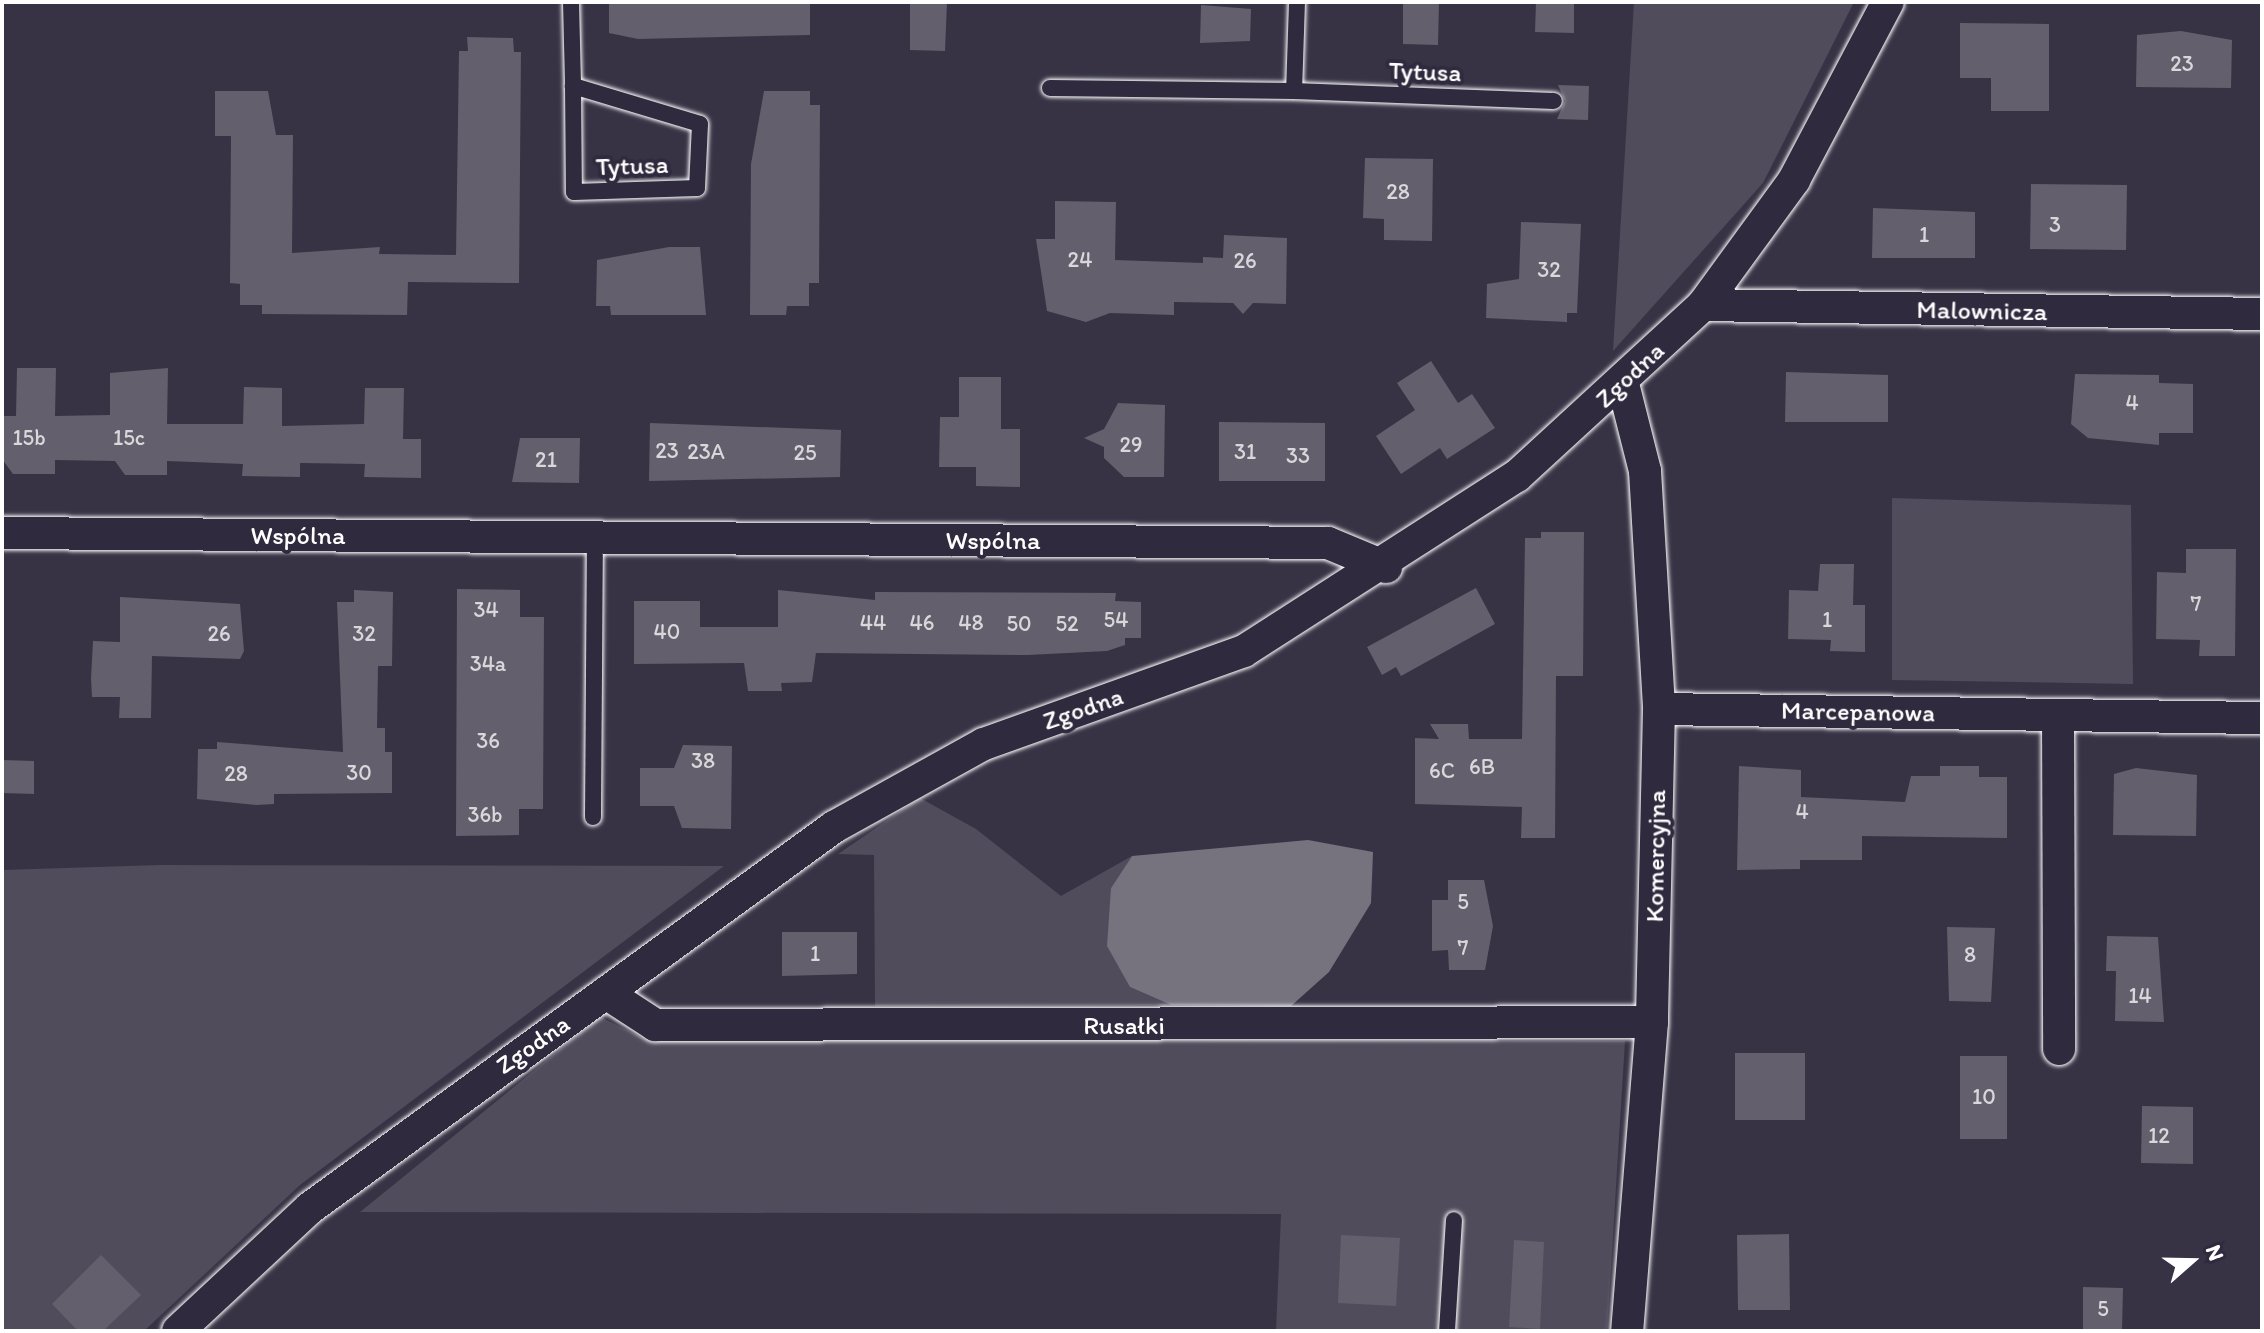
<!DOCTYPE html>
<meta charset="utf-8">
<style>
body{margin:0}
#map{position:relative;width:2264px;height:1333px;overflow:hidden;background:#373345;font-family:Itim,sans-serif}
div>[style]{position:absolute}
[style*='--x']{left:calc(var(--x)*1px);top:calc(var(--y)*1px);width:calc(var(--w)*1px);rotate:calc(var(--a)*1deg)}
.green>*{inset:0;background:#514c5c}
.water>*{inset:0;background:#76737f}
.building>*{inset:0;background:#635f6d}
.roads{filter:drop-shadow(0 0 2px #fff) drop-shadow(0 0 2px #fff)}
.lane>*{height:16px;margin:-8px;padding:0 8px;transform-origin:8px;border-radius:8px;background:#2f2a3d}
.street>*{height:32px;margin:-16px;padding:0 16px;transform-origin:16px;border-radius:16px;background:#2f2a3d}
span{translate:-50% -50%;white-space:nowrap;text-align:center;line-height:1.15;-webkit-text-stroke:8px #2f2a3d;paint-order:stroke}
.number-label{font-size:22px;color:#d8d7da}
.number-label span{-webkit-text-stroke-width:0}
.street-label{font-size:26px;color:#fff}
.frame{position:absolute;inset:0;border:4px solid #fff;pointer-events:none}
.north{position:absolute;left:2152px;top:1221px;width:80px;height:80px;-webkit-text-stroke:6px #2f2a3d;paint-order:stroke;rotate:70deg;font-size:22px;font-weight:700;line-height:32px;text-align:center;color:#fff}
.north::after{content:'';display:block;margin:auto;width:28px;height:36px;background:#fff;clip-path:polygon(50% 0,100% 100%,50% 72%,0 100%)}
</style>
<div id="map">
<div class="green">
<i style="clip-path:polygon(1634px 2px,1854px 2px,1763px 183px,1613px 351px)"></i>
<i style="clip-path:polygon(1892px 498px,2131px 505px,2133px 684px,1892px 680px)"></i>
<i style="clip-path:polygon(920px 798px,976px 829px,1061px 896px,1132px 856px,1111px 888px,1130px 987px,1171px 1005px,875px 1006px,874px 855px,838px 854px)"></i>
<i style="clip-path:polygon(160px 865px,724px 866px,300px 1185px,144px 1331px,2px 1331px,2px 870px)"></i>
<i style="clip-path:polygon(600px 1017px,645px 1039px,1625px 1041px,1607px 1331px,1276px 1331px,1281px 1214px,360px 1212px)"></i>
</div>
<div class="water">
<i style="clip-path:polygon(1308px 840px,1373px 852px,1371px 903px,1329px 972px,1291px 1006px,1171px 1005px,1130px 987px,1107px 946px,1111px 888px,1132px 856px)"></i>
</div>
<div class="building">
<i style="clip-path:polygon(609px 2px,810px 2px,810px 35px,638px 39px,609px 33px)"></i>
<i style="clip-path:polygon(910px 2px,947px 2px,945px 51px,910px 50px)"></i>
<i style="clip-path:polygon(1403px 2px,1439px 2px,1438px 45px,1403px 44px)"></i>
<i style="clip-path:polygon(1536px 2px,1574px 2px,1574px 33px,1535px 32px)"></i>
<i style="clip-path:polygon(1201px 5px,1251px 9px,1250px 41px,1200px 43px)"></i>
<i style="clip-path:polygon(1960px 23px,2049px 24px,2049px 111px,1991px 111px,1991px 78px,1960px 78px)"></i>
<i style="clip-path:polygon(2181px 31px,2232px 40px,2231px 88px,2136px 87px,2137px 35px)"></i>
<i style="clip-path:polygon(467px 37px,513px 38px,514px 52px,521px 52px,519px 283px,408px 282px,407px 315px,262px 314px,262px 305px,240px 305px,240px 284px,230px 283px,231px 136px,215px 136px,215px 91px,268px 91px,276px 135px,293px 135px,292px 253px,380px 247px,379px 254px,456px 255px,459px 51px,468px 51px)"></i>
<i style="clip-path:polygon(1558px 85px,1589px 86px,1588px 120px,1557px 119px,1565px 101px)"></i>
<i style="clip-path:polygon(764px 91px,810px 91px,810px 105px,820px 105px,819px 283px,809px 283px,809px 306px,787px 306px,786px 315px,750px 315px,751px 164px)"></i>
<i style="clip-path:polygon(1365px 158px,1433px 159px,1432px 241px,1384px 240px,1384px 219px,1363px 218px)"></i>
<i style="clip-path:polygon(2031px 184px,2127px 185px,2126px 250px,2030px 249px)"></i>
<i style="clip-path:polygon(1055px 201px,1116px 202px,1115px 260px,1203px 263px,1203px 257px,1223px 258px,1224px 235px,1287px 238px,1286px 304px,1253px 303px,1243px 314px,1233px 303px,1174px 302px,1174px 315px,1110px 313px,1086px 322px,1047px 311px,1036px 239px,1055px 239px)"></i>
<i style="clip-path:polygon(1873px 208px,1975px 212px,1975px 258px,1872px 258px)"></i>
<i style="clip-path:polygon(1521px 222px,1581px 224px,1577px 313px,1567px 313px,1567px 322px,1486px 318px,1487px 284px,1519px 279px)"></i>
<i style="clip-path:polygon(669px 247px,700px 247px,706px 315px,611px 315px,610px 306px,596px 306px,597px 260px)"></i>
<i style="clip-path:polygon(1431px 361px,1458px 403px,1472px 394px,1495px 428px,1447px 459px,1440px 448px,1401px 474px,1376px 436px,1415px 410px,1397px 383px)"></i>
<i style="clip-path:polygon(17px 368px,56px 368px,55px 416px,110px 415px,110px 373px,168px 368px,167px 424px,243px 424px,244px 387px,282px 388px,282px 426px,364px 424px,365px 388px,404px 388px,403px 439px,421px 439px,421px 478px,364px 477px,365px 464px,300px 463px,300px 477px,242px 476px,243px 464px,167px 461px,167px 475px,125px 475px,115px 461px,55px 460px,55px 474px,13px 474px,2px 459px,2px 416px,16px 416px)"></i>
<i style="clip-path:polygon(1786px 372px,1888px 375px,1888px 422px,1785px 422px)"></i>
<i style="clip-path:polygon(2075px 374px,2159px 375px,2159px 383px,2193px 384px,2193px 433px,2159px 433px,2159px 445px,2088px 438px,2071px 424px)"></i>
<i style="clip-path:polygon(959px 377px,1001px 377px,1001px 429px,1020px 429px,1020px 487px,976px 486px,976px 467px,939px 467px,940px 417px,959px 417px)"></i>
<i style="clip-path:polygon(1118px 403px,1165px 405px,1164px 477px,1124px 477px,1104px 458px,1104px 447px,1084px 438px,1104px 429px)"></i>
<i style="clip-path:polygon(1219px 422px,1325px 423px,1325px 481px,1219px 481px)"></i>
<i style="clip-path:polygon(650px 423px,841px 430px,840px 477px,649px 481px)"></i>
<i style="clip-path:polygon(520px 438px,580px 438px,579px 483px,512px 482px)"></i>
<i style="clip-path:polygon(1541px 532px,1584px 532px,1583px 676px,1556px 676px,1555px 838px,1521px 838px,1522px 807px,1415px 804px,1415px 738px,1439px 739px,1430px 724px,1468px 724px,1469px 739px,1522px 739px,1525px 538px,1541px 538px)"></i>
<i style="clip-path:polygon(2186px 549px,2236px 549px,2235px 656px,2199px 656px,2200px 640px,2156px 639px,2157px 572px,2186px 573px)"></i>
<i style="clip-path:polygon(1820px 564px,1854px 564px,1853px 605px,1865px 605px,1865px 652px,1830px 651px,1831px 640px,1788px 639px,1789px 590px,1818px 591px)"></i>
<i style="clip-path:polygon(1476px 588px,1495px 624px,1401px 676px,1396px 667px,1382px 675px,1367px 647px)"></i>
<i style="clip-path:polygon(457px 589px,520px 590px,520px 617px,544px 617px,543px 809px,519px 809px,519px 835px,456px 836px)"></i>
<i style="clip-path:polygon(354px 590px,393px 592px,392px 666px,378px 666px,377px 728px,385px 728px,385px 752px,392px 752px,392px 793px,274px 794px,274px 804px,256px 805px,197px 799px,198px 749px,217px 749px,217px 742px,343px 752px,337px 602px,354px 602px)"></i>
<i style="clip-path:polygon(778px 590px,875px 600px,875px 592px,1116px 593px,1115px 601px,1141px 602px,1141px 638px,1125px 638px,1125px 645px,1107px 651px,1028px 655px,816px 653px,812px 682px,781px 683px,782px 691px,748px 691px,744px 663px,634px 664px,634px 601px,700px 601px,700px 627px,778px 627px)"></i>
<i style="clip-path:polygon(120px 597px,240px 604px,244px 651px,240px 659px,152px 656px,151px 718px,119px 718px,120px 697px,92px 697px,91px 678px,93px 641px,120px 642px)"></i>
<i style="clip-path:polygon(683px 745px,732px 746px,731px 829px,682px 828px,674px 806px,640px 806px,640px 768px,674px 768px)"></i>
<i style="clip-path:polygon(2px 760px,34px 761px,34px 794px,2px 793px)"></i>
<i style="clip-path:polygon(1739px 766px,1801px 770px,1801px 797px,1905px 802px,1911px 776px,1940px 776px,1940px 766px,1979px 766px,1979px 777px,2007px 777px,2007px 838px,1862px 836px,1862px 860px,1800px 860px,1800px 869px,1737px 870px)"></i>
<i style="clip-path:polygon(2136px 768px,2197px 775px,2196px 836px,2113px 835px,2114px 774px)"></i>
<i style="clip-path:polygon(1448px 880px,1484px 880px,1493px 926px,1485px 970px,1449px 970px,1448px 950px,1432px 951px,1432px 900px,1448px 900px)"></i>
<i style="clip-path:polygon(1947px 927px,1995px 928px,1991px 1002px,1949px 1001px)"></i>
<i style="clip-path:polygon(782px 932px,857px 932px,857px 974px,782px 976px)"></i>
<i style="clip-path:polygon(2107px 936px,2158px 937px,2164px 1022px,2115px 1021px,2116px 971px,2106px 971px)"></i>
<i style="clip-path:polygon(1735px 1053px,1805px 1053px,1805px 1120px,1735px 1120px)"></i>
<i style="clip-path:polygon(1960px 1056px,2007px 1056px,2007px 1139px,1960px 1139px)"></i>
<i style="clip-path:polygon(2142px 1106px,2193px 1107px,2193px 1164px,2141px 1163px)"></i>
<i style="clip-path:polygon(1789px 1234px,1790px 1310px,1738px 1310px,1737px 1235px)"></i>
<i style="clip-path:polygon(1341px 1235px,1400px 1238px,1396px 1306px,1338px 1303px)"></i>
<i style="clip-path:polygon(1514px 1240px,1544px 1242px,1540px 1329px,1509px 1327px)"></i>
<i style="clip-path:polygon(101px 1255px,141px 1295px,103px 1331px,78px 1331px,52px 1304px)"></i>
<i style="clip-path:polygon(2083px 1287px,2123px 1288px,2122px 1331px,2083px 1331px)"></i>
</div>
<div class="roads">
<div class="lane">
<i style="--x:571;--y:2;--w:84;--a:88.6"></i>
<i style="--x:573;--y:86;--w:106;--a:89.5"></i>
<i style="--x:574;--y:192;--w:123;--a:-1.9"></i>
<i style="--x:697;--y:188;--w:64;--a:-87.3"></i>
<i style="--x:700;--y:124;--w:133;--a:-163.3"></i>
<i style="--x:1297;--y:2;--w:89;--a:91.9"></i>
<i style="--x:1294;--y:91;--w:260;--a:2.2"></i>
<i style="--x:1050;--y:88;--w:244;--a:0.7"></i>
<i style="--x:593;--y:817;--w:280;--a:-89.6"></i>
<i style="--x:1447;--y:1331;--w:111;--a:-86.4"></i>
</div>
<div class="street">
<i style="--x:1703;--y:305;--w:559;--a:0.92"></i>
<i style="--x:1623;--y:384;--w:90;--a:75.8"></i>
<i style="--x:1645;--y:471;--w:238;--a:86.6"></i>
<i style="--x:1659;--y:709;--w:313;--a:91.3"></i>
<i style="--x:1652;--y:1022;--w:310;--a:94.6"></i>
<i style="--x:2;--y:533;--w:1326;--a:0.43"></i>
<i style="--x:1328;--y:543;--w:63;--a:22.5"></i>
<i style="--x:1659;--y:709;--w:603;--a:0.86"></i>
<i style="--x:2058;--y:715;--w:334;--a:89.8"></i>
<i style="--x:606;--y:993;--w:59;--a:33.1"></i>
<i style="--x:655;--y:1025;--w:997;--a:-0.17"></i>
<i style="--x:178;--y:1331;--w:180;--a:-43"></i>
<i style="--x:310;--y:1208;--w:648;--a:-36.02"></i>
<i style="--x:834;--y:827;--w:171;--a:-29"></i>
<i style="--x:984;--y:744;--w:276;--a:-19.7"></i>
<i style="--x:1244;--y:651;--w:324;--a:-32.7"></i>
<i style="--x:1517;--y:476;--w:253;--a:-42.6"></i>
<i style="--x:1703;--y:305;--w:155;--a:-53.9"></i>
<i style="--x:1794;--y:180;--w:201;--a:-62.2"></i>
</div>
</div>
<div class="number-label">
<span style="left:2182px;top:64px">23</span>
<span style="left:1398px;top:192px">28</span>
<span style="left:2055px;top:225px">3</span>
<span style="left:1924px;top:235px">1</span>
<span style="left:1080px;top:260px">24</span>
<span style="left:1245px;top:261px">26</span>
<span style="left:1549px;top:270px">32</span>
<span style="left:2132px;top:403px">4</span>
<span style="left:29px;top:438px">15b</span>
<span style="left:129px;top:438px">15c</span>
<span style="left:1131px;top:445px">29</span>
<span style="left:667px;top:451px">23</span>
<span style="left:706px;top:452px">23A</span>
<span style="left:1245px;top:452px">31</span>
<span style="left:805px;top:453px">25</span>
<span style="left:1298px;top:456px">33</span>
<span style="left:546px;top:460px">21</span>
<span style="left:2196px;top:604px">7</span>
<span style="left:486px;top:610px">34</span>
<span style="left:1116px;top:620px">54</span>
<span style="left:1827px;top:620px">1</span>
<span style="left:873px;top:623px">44</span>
<span style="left:922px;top:623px">46</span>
<span style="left:971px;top:623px">48</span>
<span style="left:1019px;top:624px">50</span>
<span style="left:1067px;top:624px">52</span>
<span style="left:667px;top:632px">40</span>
<span style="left:219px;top:634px">26</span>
<span style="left:364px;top:634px">32</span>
<span style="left:488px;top:664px">34a</span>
<span style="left:488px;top:741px">36</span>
<span style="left:703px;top:761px">38</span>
<span style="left:1482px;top:767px">6B</span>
<span style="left:1442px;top:771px">6C</span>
<span style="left:359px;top:773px">30</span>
<span style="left:236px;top:774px">28</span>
<span style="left:1802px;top:812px">4</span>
<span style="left:485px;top:815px">36b</span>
<span style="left:1463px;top:902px">5</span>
<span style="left:1463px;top:948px">7</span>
<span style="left:815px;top:954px">1</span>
<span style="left:1970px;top:955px">8</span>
<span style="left:2140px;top:996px">14</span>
<span style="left:1984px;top:1097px">10</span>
<span style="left:2159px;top:1136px">12</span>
<span style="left:2103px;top:1309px">5</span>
</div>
<div class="street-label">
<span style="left:1425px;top:72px;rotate:2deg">Tytusa</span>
<span style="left:632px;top:166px;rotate:-2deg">Tytusa</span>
<span style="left:1982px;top:311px;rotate:1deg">Malownicza</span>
<span style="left:1630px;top:375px;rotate:-43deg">Zgodna</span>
<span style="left:298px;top:536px">Wspólna</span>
<span style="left:993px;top:541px">Wspólna</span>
<span style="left:1083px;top:709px;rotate:-19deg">Zgodna</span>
<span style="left:1858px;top:712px;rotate:1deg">Marcepanowa</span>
<span style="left:1656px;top:856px;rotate:-89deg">Komercyjna</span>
<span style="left:1124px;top:1026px">Rusałki</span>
<span style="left:533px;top:1045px;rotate:-35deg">Zgodna</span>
</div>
<div class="frame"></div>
<div class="north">N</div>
</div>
